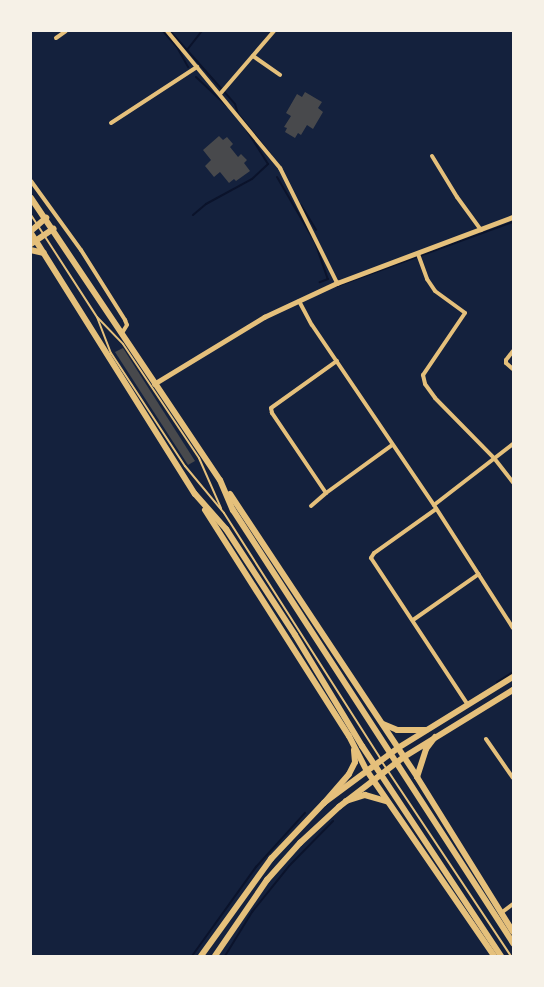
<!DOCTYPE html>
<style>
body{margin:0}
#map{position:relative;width:544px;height:987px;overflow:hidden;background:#14213d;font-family:Cabin,sans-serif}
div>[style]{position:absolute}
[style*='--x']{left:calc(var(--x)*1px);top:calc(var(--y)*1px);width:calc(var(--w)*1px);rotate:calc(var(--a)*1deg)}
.stream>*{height:2px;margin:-1px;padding:0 1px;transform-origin:1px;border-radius:1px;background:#0b132b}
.building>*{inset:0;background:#48494c}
.service>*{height:2px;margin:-1px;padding:0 1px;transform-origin:1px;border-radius:1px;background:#e5c07b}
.minor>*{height:4px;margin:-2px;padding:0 2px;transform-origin:2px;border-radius:2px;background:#e5c07b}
.tertiary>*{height:4.5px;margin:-2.25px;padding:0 2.25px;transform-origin:2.25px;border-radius:2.25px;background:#e5c07b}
.primary>*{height:5.5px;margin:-2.75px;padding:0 2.75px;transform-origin:2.75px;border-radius:2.75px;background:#e5c07b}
.trunk>*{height:6px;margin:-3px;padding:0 3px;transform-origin:3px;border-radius:3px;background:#e5c07b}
span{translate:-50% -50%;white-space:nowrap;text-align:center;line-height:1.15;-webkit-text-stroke:5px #f6f1e7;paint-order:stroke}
.frame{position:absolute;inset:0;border:32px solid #f6f1e7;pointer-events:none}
</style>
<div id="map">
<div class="stream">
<i style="--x:163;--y:31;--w:21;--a:49"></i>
<i style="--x:177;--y:47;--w:23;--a:61"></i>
<i style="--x:170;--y:31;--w:98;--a:48.3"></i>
<i style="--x:235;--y:104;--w:10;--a:73"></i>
<i style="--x:238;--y:114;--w:53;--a:51.2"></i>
<i style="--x:187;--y:50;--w:24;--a:-52"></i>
<i style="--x:196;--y:77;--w:42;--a:43.1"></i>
<i style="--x:277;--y:177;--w:75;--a:59.7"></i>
<i style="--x:315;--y:242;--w:39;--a:71"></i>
<i style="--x:328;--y:279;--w:9;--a:159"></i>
<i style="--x:301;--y:205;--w:29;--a:59"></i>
<i style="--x:193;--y:215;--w:17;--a:-40"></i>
<i style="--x:206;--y:204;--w:52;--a:-28.5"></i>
<i style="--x:252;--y:179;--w:22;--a:-43"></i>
<i style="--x:268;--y:164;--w:39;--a:-122"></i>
<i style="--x:337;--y:286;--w:187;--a:-20"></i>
<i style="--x:497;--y:682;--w:19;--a:-32"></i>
<i style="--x:192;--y:956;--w:110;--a:-54.3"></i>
<i style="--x:256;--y:867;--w:73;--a:-47.8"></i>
<i style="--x:225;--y:956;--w:52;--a:-58.5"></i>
<i style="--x:252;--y:912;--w:59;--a:-51.2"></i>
<i style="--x:289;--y:866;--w:63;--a:-45.6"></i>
</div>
<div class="building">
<i style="clip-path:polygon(305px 92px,322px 102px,318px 108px,323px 112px,313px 129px,307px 125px,301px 135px,298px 133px,295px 138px,285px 132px,287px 128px,284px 127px,291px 116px,286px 113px,297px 94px,302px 97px)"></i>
<i style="clip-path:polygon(219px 136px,223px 140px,227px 137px,233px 144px,230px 147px,238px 157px,241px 154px,247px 160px,244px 163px,250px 171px,236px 181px,234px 179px,229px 183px,220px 172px,214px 177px,205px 166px,211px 160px,203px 150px)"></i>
<i style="clip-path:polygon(123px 348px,195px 461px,188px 465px,115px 352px)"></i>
</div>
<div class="service">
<i style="--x:31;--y:215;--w:121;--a:57.1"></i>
<i style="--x:97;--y:317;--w:37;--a:46"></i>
<i style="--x:123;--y:344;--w:137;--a:56.3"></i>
<i style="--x:199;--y:458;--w:55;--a:66.3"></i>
<i style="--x:97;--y:317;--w:39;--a:69"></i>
<i style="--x:111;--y:353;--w:135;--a:56.8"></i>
<i style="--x:185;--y:466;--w:61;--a:50.3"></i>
<i style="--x:224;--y:513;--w:290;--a:57.5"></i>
<i style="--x:382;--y:762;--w:233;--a:56.4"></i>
</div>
<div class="minor">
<i style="--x:167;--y:31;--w:178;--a:50.5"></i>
<i style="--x:280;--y:168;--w:128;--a:63.6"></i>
<i style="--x:56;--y:38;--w:12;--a:-35"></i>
<i style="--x:253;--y:56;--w:33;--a:35"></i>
<i style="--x:220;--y:94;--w:83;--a:-49.4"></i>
<i style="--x:111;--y:123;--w:103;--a:-33.1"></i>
<i style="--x:432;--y:156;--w:48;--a:58.6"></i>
<i style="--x:457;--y:197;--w:41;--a:54"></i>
<i style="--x:31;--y:181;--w:85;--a:54.1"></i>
<i style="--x:81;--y:250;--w:83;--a:57.8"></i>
<i style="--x:125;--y:320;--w:5;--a:68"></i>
<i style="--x:127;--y:325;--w:9;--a:122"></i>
<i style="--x:418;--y:254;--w:27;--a:70"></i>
<i style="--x:427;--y:279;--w:14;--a:56"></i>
<i style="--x:435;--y:291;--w:37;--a:36"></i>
<i style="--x:465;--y:313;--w:75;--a:124.1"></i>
<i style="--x:423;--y:375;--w:9;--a:77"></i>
<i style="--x:425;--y:384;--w:17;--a:54"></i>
<i style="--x:435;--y:398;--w:84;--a:45.5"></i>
<i style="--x:494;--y:458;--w:31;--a:52"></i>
<i style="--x:299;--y:301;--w:27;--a:62"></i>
<i style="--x:312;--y:325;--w:217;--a:55.9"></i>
<i style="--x:434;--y:505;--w:146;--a:57.3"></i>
<i style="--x:513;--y:351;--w:11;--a:128"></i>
<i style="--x:506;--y:360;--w:3;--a:90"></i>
<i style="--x:506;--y:363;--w:9;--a:41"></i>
<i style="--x:326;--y:493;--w:97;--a:-124"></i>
<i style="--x:272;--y:413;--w:5;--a:-101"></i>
<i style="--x:271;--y:408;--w:81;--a:-35.5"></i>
<i style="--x:434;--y:505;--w:100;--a:-37.7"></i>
<i style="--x:311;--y:506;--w:20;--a:-41"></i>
<i style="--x:326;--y:493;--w:82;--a:-36"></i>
<i style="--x:436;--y:509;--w:76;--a:144.6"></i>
<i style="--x:374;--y:553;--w:6;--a:121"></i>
<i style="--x:371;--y:558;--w:176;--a:56.6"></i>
<i style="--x:413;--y:620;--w:80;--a:-34.9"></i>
<i style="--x:486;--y:739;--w:47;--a:55.3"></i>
<i style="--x:501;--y:913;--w:15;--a:-37"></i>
</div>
<div class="tertiary">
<i style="--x:154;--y:384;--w:129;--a:-31.3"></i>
<i style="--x:264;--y:317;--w:81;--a:-25"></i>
<i style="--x:337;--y:283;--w:188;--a:-20.6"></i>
</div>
<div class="primary">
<i style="--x:31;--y:231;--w:20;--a:-41"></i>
<i style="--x:31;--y:244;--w:27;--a:-34"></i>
<i style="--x:31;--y:250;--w:13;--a:13"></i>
<i style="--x:201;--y:956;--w:120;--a:-54.2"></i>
<i style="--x:271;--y:859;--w:77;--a:-46.6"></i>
<i style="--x:324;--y:803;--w:92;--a:-36.6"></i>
<i style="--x:398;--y:748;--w:135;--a:-31.7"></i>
<i style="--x:215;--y:956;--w:92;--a:-55.6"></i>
<i style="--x:267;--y:880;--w:50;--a:-48.3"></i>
<i style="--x:300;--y:843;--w:53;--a:-42.7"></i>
<i style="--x:339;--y:807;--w:82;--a:-37.6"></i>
<i style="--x:404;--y:757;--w:128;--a:-31.6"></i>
</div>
<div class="trunk">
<i style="--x:31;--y:198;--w:339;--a:56.2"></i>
<i style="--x:220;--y:480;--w:33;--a:67"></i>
<i style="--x:233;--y:510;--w:516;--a:57.11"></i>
<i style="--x:31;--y:233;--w:308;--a:57.9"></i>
<i style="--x:195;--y:494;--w:47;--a:48.5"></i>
<i style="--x:226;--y:529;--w:126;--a:56.9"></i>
<i style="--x:295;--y:635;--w:130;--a:58.9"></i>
<i style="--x:362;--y:746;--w:252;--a:56.5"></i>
<i style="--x:230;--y:494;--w:339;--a:56.5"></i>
<i style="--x:417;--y:777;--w:182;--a:58.2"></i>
<i style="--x:205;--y:510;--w:268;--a:57.5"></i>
<i style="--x:349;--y:736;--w:39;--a:63"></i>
<i style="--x:367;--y:771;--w:224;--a:55.5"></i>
<i style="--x:383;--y:724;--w:15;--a:23"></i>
<i style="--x:397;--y:730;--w:29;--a:0"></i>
<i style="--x:417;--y:777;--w:29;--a:-72"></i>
<i style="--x:426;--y:749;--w:15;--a:-53"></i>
<i style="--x:346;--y:801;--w:20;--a:-18"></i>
<i style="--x:365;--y:795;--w:22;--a:16"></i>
<i style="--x:324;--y:803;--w:38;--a:-49"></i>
<i style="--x:349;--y:774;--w:13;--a:-63"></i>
<i style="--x:355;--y:762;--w:12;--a:-95"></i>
</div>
<div class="frame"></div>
</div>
